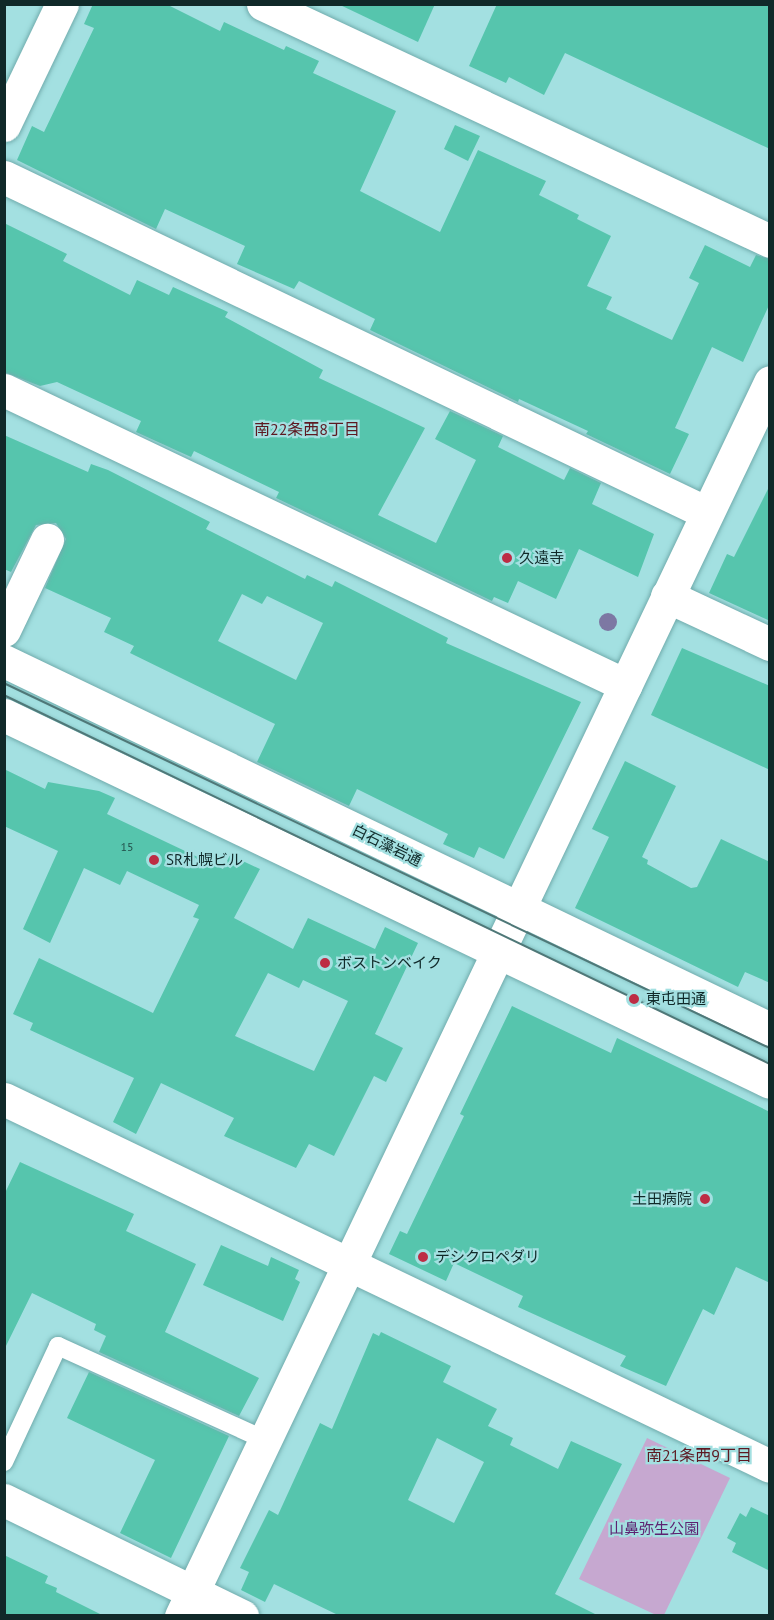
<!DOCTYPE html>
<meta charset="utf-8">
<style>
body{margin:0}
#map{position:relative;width:774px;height:1620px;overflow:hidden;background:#a3e0e1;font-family:"PT Sans","Noto Sans JP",sans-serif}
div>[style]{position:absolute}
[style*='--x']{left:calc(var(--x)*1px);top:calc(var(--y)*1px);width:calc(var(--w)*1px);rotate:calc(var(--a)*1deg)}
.green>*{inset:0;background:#c6a8d0}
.building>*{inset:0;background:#56c5ad}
.roads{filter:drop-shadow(0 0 2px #70abac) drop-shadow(0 0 2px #70abac)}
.lane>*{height:18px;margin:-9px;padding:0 9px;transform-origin:9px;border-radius:9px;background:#fff}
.street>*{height:33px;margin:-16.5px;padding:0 16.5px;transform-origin:16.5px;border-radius:16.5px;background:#fff}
.secondary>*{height:33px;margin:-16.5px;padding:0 16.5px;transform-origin:16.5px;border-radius:16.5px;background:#fff}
.tram>*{height:1.5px;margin:-0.75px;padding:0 0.75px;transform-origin:0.75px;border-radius:0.75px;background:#4f7878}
.trees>*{width:18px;height:18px;margin:-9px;border-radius:50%;background:#7d78a3}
.dots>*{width:16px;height:16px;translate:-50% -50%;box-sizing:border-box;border:3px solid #a3e0e1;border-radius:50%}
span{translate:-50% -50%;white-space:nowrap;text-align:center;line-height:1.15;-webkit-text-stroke:4.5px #a3e0e1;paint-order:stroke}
.number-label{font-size:12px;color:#22504a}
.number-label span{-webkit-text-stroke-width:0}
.poi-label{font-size:15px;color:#102929}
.left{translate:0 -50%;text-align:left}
.right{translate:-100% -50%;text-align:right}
.street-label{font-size:15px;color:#102929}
.park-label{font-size:15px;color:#5e2271}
.neighbourhood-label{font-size:16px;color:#5d1821}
.frame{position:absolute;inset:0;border:6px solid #102929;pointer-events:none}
</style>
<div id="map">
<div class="green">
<i style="clip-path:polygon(647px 1438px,730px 1478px,664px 1615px,656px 1615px,579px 1579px)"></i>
</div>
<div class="building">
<i style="clip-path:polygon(93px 4px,166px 4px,220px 31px,224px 22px,284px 50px,286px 46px,319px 61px,313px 73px,396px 111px,360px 191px,440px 232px,478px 150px,546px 181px,539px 195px,579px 215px,577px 219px,611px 236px,587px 286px,612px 297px,606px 309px,672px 340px,699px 283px,689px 278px,705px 245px,750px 267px,756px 255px,770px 259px,770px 303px,743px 362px,712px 347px,675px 428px,689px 434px,670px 474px,586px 434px,588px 431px,519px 399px,518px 402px,370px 330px,375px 319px,299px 281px,294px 289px,237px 264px,245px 246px,165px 209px,156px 229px,17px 160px,32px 126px,44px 132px,94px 28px,84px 24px)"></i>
<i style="clip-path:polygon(338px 4px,435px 4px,418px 42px)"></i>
<i style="clip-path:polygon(497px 4px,770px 4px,770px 149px,565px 53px,544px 95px,509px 77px,506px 83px,469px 66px)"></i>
<i style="clip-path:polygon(455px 125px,480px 136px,468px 161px,444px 149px)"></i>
<i style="clip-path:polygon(4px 223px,67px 254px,63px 261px,130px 295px,137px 280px,169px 295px,173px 287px,228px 312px,225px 317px,323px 370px,319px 378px,425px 428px,378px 515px,436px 543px,476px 460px,435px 439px,450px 411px,503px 436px,498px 447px,564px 480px,570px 468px,601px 483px,592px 504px,654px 534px,638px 577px,579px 549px,556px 599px,518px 581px,508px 603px,494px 597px,492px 601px,276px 498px,279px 492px,194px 451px,191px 457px,136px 432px,141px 421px,57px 382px,40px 386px,4px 372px)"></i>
<i style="clip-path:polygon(evenodd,4px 435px,88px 472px,91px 464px,108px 470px,210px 522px,206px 529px,305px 579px,307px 575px,332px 587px,335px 581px,448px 638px,446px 643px,581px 702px,504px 859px,479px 847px,474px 858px,443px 844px,448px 834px,357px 789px,349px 806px,257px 762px,275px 724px,130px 653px,134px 646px,104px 632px,111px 618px,45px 588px,66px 539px,56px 523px,36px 525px,11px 572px,4px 569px,4px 435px,242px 594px,262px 604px,267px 596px,323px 623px,296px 680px,218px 641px,242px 594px)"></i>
<i style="clip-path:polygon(770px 485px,770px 621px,709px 593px,727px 554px,734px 557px)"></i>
<i style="clip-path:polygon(682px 648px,770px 686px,770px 770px,651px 715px)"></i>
<i style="clip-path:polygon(625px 761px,676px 786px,642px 857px,648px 860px,647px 864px,691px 888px,697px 887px,721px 839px,770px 862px,770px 983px,745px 972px,738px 987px,575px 908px,609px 837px,592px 829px)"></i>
<i style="clip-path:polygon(evenodd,4px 769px,45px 789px,48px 782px,99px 791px,115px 798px,107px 814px,223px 869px,230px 855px,260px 869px,234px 918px,293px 949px,308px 918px,375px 949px,385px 927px,418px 943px,375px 1034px,403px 1048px,386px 1082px,374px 1076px,334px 1156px,309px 1144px,296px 1168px,224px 1136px,234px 1118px,161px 1083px,136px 1134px,113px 1122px,134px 1078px,30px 1030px,33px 1023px,13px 1014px,39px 958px,153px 1013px,199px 919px,193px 917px,199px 905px,127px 871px,120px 885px,84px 868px,50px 943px,23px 929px,58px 851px,4px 826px,4px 769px,268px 973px,299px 988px,303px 980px,348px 1001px,314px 1071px,235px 1036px,268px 973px)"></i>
<i style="clip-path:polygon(512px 1006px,611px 1053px,617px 1038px,770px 1112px,770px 1283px,736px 1267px,714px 1315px,703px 1309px,666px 1386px,620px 1366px,626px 1356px,518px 1307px,523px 1296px,454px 1263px,446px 1281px,389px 1254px,400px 1231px,407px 1234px,464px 1116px,460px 1114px)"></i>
<i style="clip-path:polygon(20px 1162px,134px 1214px,126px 1231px,196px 1264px,165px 1332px,259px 1378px,239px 1416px,99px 1352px,106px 1336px,94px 1330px,96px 1324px,32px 1293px,4px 1350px,4px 1195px)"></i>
<i style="clip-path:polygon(221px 1245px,268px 1266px,271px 1257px,299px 1270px,295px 1279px,300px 1282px,283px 1321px,203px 1285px)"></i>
<i style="clip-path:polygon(evenodd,381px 1332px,451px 1366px,443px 1382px,497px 1409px,488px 1426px,513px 1438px,510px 1445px,558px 1469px,571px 1441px,622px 1464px,555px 1594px,599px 1616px,340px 1616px,274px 1584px,265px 1602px,241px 1590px,249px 1572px,240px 1568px,269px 1510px,278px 1515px,320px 1423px,332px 1429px,373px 1333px,379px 1336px,381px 1332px,437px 1438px,484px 1462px,454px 1523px,408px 1500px,437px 1438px)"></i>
<i style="clip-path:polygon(89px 1372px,229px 1436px,171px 1558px,120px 1533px,155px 1460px,67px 1418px)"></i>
<i style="clip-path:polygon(751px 1507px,770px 1516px,770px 1571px,732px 1552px,736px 1543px,727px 1538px,740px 1513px,746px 1517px)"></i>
<i style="clip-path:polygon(4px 1555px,48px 1576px,45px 1583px,57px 1588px,56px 1592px,104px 1616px,4px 1616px)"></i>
</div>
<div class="roads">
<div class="lane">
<i style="--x:4;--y:1462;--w:128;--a:-65"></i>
<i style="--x:58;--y:1346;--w:227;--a:24.4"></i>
</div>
<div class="street">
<i style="--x:263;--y:4;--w:560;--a:25.05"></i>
<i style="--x:4;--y:125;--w:134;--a:-64.4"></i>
<i style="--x:4;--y:177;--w:779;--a:25.55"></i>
<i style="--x:4;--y:390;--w:688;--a:25.41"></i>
<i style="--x:667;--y:596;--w:114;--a:25"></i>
<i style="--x:4;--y:630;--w:100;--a:-64.5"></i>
<i style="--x:4;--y:1099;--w:849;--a:25.6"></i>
<i style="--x:4;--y:1500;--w:265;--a:26"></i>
<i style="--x:181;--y:1616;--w:1367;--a:-64.48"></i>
</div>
<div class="secondary">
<i style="--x:4;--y:661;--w:850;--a:25.66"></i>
<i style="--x:4;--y:715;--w:849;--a:25.6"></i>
</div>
</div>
<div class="tram">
<i style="--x:4;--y:683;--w:849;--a:25.48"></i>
<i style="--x:4;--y:695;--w:850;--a:25.72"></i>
</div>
<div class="trees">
<i style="left:608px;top:622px"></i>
</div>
<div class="dots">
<i style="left:507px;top:558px;background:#bd2c44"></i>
<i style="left:154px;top:860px;background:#bd2c44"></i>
<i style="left:325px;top:963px;background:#bd2c44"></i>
<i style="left:634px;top:999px;background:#bd2c44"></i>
<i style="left:705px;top:1199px;background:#bd2c44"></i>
<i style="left:423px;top:1257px;background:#bd2c44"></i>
</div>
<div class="number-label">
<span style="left:127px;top:847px">15</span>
</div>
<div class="poi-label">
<span class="left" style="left:519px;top:558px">久遠寺</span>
<span class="left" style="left:166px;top:860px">SR札幌ビル</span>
<span class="left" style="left:337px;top:963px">ボストンベイク</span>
<span class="left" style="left:646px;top:999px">東屯田通</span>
<span class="right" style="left:692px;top:1199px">土田病院</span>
<span class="left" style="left:435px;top:1257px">デシクロペダリ</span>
</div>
<div class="street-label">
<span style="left:387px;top:845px;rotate:26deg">白石藻岩通</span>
</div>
<div class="park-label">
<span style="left:654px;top:1529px">山鼻弥生公園</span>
</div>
<div class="neighbourhood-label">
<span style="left:307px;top:429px">南22条西8丁目</span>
<span style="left:699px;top:1455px">南21条西9丁目</span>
</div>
<div class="frame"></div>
</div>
